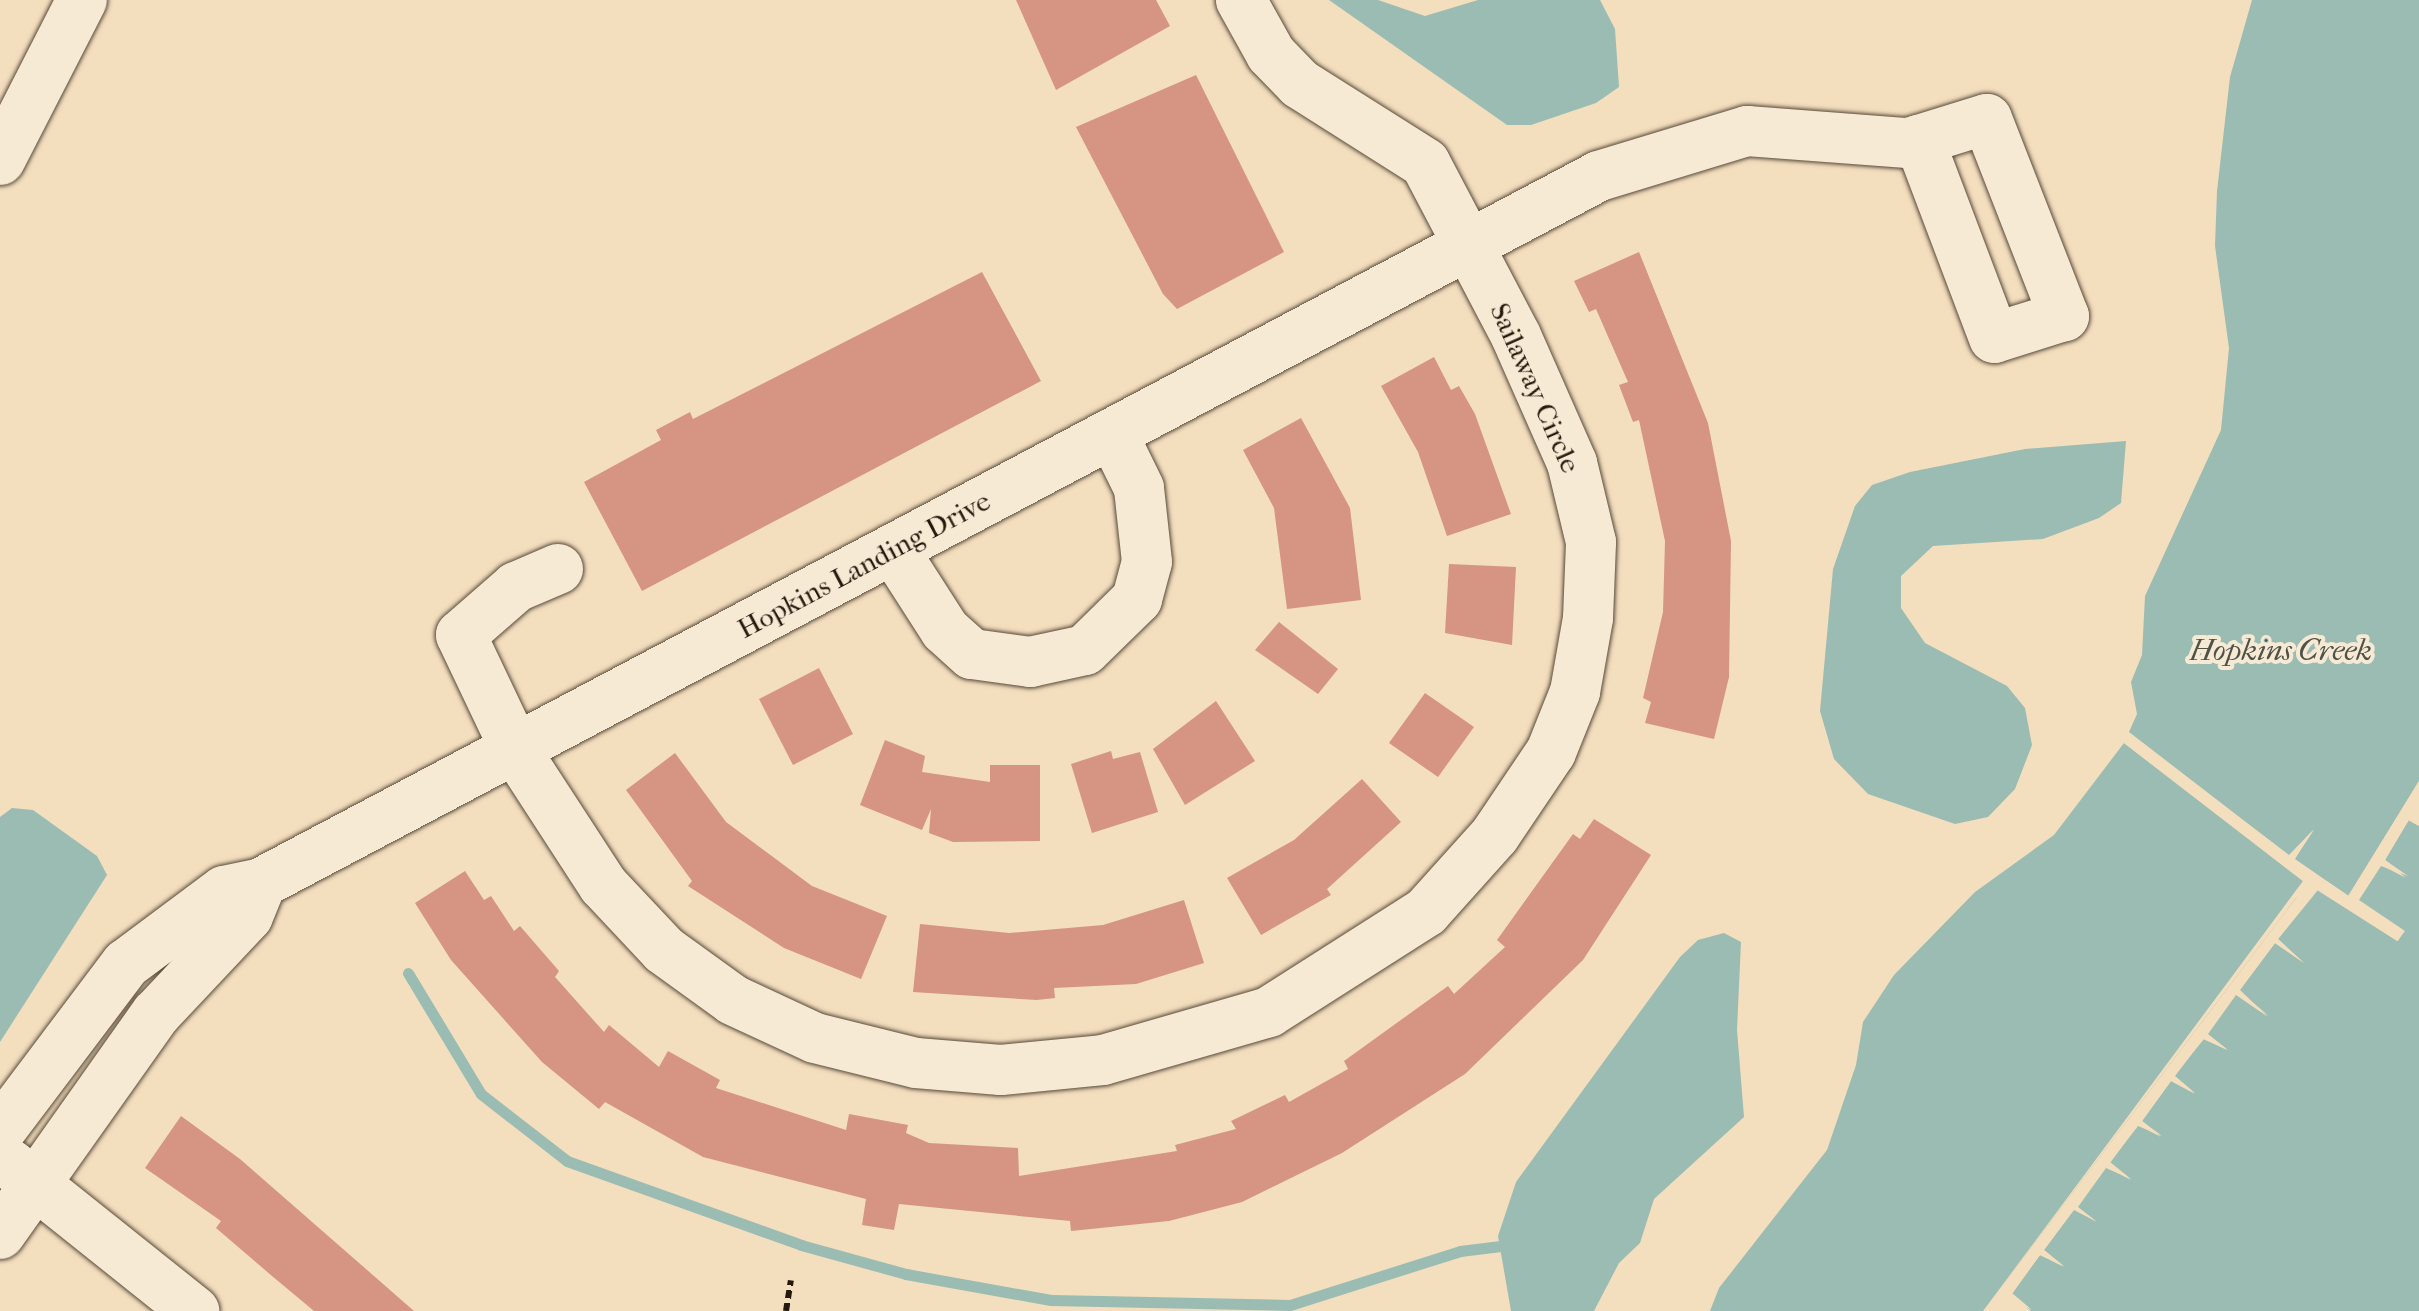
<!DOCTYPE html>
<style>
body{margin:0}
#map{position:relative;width:2419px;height:1311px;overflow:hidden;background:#f3debe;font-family:"IM FELL French Canon",serif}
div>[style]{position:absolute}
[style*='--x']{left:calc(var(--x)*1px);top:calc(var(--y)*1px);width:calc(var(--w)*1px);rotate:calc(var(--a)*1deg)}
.water>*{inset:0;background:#9bbcb3}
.pier>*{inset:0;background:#f3debe}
.stream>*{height:11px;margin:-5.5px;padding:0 5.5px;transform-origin:5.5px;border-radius:5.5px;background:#9bbcb3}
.building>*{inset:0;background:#d69482}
.path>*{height:6px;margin-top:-3px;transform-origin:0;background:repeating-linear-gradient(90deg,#24190d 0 8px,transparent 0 13px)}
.roads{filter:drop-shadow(0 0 2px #584a39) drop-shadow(0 0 2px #584a39)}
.minor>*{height:50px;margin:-25px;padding:0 25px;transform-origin:25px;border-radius:25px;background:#f7ead5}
span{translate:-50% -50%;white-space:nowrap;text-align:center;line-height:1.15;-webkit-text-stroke:8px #f7ead5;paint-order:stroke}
.street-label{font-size:28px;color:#24190d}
.water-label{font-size:30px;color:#4e5247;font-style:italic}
</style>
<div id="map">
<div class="water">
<i style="clip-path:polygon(1329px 0,1378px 0,1425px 16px,1478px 0,1600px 0,1615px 29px,1619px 87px,1596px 103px,1531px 125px,1507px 125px)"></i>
<i style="clip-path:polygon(2252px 0,2419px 0,2419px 781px,2349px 896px,2294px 859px,2314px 830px,2290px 856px,2129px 732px,2137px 714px,2131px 682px,2142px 655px,2145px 596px,2221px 430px,2229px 348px,2215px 246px,2217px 191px,2230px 77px)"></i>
<i style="clip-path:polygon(2126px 441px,2121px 503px,2099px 518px,2043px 539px,1933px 546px,1901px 576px,1901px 608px,1925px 643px,2007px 686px,2025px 708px,2032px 745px,2015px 789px,1988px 817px,1955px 824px,1868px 794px,1834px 759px,1820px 711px,1833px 569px,1855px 506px,1872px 485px,1910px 472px,2025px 449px)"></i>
<i style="clip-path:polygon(2124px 743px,2303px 881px,2296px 898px,1983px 1311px,1710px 1311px,1719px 1288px,1827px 1150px,1856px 1065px,1863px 1022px,1894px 975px,1975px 892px,2054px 835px)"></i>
<i style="clip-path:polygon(12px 808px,33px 810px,97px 856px,107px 875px,0 1042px,0 817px)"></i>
<i style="clip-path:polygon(2409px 820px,2419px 826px,2419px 1311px,2031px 1311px,2012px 1294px,2040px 1255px,2064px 1267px,2044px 1250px,2074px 1209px,2096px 1221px,2077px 1207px,2106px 1167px,2131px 1180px,2110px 1163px,2138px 1125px,2161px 1137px,2142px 1121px,2171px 1081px,2195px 1094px,2174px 1076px,2204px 1039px,2227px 1050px,2207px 1034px,2236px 994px,2269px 1016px,2239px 991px,2275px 943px,2304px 963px,2278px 939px,2318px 890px,2398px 941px,2404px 931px,2358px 901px,2381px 865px,2406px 878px,2385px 860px)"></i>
<i style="clip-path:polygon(1724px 933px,1741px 942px,1737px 1030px,1744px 1117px,1654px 1199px,1640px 1243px,1619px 1263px,1594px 1311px,1511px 1311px,1498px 1236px,1516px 1182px,1680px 957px,1698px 940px)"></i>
</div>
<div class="pier">
<i style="clip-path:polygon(2124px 731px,2289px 855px,2314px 829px,2295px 859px,2348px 896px,2419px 781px,2419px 790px,2348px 901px)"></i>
<i style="clip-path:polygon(2125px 738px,2308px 882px,1983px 1311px,2303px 881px,2120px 740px)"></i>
<i style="clip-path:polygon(2419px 798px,2411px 816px,2419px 826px,2408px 820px,2385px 860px,2408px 876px,2381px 866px,2359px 900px,2405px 931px,2397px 941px,2317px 890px,2278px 939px,2304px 963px,2275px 943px,2240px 990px,2268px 1017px,2236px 995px,2208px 1034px,2228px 1050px,2203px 1039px,2175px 1076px,2195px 1093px,2171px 1081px,2142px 1121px,2162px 1136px,2138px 1126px,2110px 1162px,2131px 1179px,2106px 1168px,2078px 1207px,2097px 1222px,2074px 1210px,2044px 1250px,2064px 1266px,2040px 1255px,2012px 1293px,2032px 1310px,2009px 1298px,1994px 1311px,2314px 886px,2396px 935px,2354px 900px)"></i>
</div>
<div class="stream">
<i style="--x:408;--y:973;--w:141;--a:58.9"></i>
<i style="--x:481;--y:1094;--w:109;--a:37.9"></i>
<i style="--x:567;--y:1161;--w:249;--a:19.7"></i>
<i style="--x:801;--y:1245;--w:109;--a:15.4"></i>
<i style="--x:906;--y:1274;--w:147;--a:10.2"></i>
<i style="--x:1051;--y:1300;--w:239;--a:1.2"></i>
<i style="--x:1290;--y:1305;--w:178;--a:-17.6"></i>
<i style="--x:1460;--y:1251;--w:41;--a:-7"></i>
</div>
<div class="building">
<i style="clip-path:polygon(1016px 0,1156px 0,1170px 26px,1056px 90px)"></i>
<i style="clip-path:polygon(1196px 75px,1284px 252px,1177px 309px,1163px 294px,1076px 127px)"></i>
<i style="clip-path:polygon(1639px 252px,1708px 423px,1731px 541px,1729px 677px,1714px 739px,1645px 723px,1651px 702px,1643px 698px,1663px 612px,1665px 541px,1639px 420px,1633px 422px,1619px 385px,1628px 382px,1596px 309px,1589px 312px,1574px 281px)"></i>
<i style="clip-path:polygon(982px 272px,1041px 381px,642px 591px,584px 482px,661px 440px,656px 430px,690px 412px,693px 419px)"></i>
<i style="clip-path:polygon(1434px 357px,1451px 390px,1459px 386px,1475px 414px,1511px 514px,1447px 536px,1418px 452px,1381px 386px)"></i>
<i style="clip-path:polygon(1301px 418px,1350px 508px,1361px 600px,1287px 609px,1274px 508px,1243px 450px)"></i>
<i style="clip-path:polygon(1449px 564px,1516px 567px,1512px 645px,1445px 633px)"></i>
<i style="clip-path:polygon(1279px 622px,1338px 669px,1318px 694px,1255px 650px)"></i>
<i style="clip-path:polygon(819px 668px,853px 734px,793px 765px,759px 699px)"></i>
<i style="clip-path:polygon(1425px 693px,1474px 727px,1438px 777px,1389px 743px)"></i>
<i style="clip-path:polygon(1216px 701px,1255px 761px,1185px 805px,1153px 749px)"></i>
<i style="clip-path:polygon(885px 740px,925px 756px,922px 772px,990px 782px,990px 765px,1040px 765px,1040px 841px,953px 842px,929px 833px,931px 809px,922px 830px,860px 805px)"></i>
<i style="clip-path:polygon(1111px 751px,1113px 759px,1140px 752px,1158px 812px,1092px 833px,1071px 764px)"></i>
<i style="clip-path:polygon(675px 753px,726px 822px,812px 886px,887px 916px,861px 979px,784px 948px,688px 886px,692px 881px,626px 790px)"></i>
<i style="clip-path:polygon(1362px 779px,1401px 822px,1327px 889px,1331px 895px,1261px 935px,1227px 878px,1294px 840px)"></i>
<i style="clip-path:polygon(1594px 819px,1651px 855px,1583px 960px,1465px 1074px,1342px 1153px,1242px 1202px,1169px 1221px,1071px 1231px,1070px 1221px,899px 1204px,894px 1230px,862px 1225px,866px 1199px,703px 1157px,605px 1102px,599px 1109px,542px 1062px,451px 960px,415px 903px,465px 871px,484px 900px,491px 896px,514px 931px,520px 926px,559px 971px,555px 977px,604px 1032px,609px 1025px,659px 1067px,668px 1051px,720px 1080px,716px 1088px,846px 1130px,849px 1114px,908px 1125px,906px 1133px,929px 1143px,1018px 1148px,1019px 1176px,1177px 1151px,1175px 1145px,1236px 1129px,1231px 1121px,1285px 1095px,1289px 1102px,1348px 1069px,1344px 1061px,1448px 986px,1454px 994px,1505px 947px,1497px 940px,1573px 834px,1580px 839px)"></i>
<i style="clip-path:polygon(1184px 900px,1204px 963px,1136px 984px,1054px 988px,1055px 998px,1037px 1000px,913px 992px,920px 924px,1009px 933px,1103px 925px)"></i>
<i style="clip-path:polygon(181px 1116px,240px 1159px,414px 1311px,314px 1311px,272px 1276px,216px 1228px,221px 1221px,145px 1168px)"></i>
</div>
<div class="path">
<i style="--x:786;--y:1311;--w:31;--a:-81"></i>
</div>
<div class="roads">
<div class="minor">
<i style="--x:0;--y:160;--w:180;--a:-62.9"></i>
<i style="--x:893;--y:549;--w:96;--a:57.3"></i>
<i style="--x:945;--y:630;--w:36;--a:42"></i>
<i style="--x:972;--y:654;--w:59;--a:7.9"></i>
<i style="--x:1030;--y:662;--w:56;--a:-12.3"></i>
<i style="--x:1085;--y:650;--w:73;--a:-44.4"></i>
<i style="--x:1137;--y:599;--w:38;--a:-75"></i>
<i style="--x:1147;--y:562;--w:74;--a:-96.2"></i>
<i style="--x:1139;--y:488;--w:61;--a:-116.1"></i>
<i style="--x:558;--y:569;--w:46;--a:156.8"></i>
<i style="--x:516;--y:587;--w:73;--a:138.9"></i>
<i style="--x:461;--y:635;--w:128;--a:64.6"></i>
<i style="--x:516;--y:751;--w:160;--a:57"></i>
<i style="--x:603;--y:885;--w:89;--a:46.8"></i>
<i style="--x:664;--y:950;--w:85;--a:35.9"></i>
<i style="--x:733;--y:1000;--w:90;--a:24.9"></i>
<i style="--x:815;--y:1038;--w:104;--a:13.9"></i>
<i style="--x:916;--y:1063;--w:85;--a:4.7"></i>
<i style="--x:1001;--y:1070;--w:102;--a:-5.6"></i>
<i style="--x:1103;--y:1060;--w:173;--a:-16.1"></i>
<i style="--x:1269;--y:1012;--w:186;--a:-32.5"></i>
<i style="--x:1426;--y:912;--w:103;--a:-48.1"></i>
<i style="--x:1495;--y:835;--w:100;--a:-56"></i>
<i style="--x:1551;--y:752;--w:65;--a:-68.2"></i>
<i style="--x:1575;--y:692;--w:75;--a:-80"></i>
<i style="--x:1588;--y:618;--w:76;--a:-87.7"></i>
<i style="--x:1591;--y:542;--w:81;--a:-103.5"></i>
<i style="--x:1572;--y:463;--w:139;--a:-113.8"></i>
<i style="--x:1516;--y:336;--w:195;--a:-117.7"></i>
<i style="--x:1425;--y:163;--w:148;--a:-147.7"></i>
<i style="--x:1300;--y:84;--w:42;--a:-134"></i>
<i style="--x:1271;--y:54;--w:62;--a:-119.1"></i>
<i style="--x:0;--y:1131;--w:209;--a:-53"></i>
<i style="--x:126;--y:964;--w:122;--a:-36.7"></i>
<i style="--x:224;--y:891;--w:38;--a:-12"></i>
<i style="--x:261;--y:883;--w:1513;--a:-27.85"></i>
<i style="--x:1599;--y:176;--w:155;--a:-16.9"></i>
<i style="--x:1747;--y:131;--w:161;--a:4.3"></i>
<i style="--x:1908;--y:143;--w:11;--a:-15"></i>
<i style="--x:1919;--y:140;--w:71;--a:-17.2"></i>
<i style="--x:1987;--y:119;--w:212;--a:68.7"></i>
<i style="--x:2064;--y:316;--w:73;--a:162.6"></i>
<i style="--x:1994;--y:338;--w:212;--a:-110.7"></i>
<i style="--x:10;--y:1164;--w:236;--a:38.6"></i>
<i style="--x:0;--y:1234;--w:270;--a:-54.7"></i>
<i style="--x:156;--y:1014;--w:134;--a:-46.8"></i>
<i style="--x:248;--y:916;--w:35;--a:-68"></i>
</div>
</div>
<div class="street-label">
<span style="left:1535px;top:388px;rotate:66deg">Sailaway Circle</span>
<span style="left:864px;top:565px;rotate:-28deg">Hopkins Landing Drive</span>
</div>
<div class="water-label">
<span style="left:2281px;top:651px">Hopkins Creek</span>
</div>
</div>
